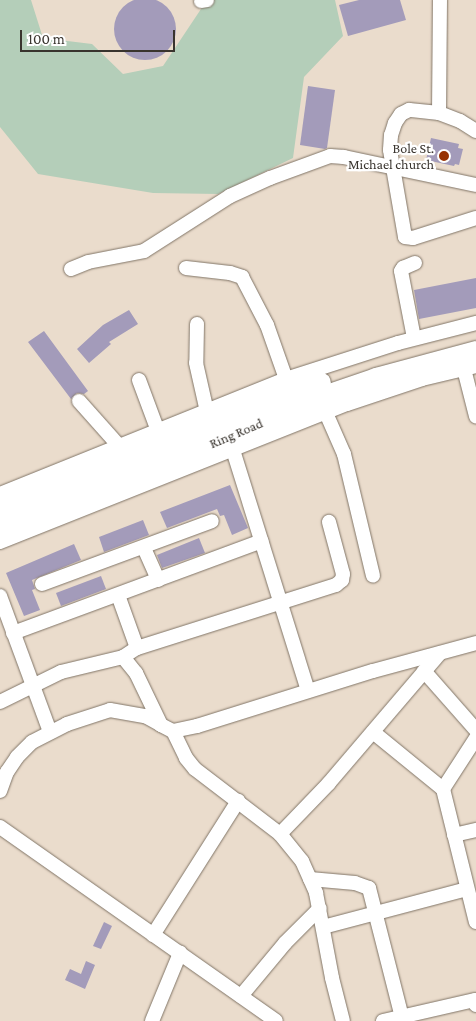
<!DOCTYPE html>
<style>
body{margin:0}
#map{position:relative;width:476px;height:1021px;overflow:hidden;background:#eadccc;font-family:"Crimson Pro",serif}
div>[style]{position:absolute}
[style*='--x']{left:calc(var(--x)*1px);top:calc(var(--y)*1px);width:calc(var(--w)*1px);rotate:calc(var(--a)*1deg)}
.green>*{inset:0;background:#b4ceb9}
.building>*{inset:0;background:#a39bba}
.round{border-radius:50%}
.roads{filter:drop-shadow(0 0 1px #817567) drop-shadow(0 0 1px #817567)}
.minor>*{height:14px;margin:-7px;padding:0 7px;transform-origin:7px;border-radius:7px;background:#fff}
.highway>*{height:21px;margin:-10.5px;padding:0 10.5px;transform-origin:10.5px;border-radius:10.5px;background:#fff}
.dots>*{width:14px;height:14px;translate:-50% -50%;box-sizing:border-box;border:2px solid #fff;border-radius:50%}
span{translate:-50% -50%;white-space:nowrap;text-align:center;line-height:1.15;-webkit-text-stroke:4.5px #fff;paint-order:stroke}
.poi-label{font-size:14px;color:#39342e}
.right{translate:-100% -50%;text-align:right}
.street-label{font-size:14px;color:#39342e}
.scale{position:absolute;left:20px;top:30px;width:155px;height:22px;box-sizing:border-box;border:2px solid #39342e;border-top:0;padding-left:6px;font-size:15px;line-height:18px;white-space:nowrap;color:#39342e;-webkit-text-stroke:4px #fff;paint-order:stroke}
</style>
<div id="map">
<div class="green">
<i style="clip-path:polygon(0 0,31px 0,43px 38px,92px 44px,123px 74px,163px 66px,207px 0,335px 0,343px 36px,304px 77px,293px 158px,218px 194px,153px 193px,38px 174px,0 127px)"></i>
</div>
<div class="building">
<i class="round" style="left:114px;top:-2px;width:62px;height:62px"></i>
<i style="clip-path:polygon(359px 0,400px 0,406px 20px,348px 36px,339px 5px)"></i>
<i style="clip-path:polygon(308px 86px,335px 90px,327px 148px,325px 149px,300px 145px)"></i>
<i style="clip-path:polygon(431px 138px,459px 144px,458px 148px,463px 149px,459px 165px,455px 164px,454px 166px,426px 160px)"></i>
<i style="clip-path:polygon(476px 278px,476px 308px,419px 319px,414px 290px)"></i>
<i style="clip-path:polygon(129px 310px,138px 324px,109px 342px,111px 344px,89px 363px,77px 349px,103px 325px)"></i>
<i style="clip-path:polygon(44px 331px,88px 391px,84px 394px,77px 393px,71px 399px,28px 342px)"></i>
<i style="clip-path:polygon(230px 485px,248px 528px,232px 535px,224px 515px,220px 516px,217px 509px,167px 528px,160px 512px)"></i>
<i style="clip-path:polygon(143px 520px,149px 535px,104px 552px,99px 537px)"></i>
<i style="clip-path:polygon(199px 538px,205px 553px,162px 568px,157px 555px)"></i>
<i style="clip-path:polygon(74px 544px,81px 560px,32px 580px,35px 589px,32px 590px,40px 610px,24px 616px,6px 573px)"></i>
<i style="clip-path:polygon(101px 576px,106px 589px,61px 606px,56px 593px)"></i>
<i style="clip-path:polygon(104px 922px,112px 926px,101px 949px,93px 946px)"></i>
<i style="clip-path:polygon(86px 961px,95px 965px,85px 989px,65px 980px,70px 969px,81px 974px)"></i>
</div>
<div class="roads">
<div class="minor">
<i style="--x:201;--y:1;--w:6;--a:-9"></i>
<i style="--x:439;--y:113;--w:113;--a:-89.5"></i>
<i style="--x:476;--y:131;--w:19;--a:-148"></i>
<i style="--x:460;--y:121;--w:22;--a:-159"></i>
<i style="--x:439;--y:113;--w:30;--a:-174"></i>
<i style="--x:409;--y:110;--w:9;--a:153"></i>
<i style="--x:401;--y:114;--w:11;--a:124"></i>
<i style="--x:395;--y:123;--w:13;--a:108"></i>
<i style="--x:391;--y:135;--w:15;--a:94"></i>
<i style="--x:390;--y:150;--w:88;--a:80.2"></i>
<i style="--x:405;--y:237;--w:8;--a:7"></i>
<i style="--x:413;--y:238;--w:66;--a:-17.6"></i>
<i style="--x:186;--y:268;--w:44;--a:6.5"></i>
<i style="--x:230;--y:273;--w:13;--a:18"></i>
<i style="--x:242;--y:277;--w:54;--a:62.5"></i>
<i style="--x:267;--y:325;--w:57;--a:70.6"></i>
<i style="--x:71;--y:269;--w:18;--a:-22"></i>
<i style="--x:88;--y:262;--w:57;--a:-11.1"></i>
<i style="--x:144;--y:251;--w:102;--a:-32.6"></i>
<i style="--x:230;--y:196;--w:44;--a:-24.2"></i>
<i style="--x:270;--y:178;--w:64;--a:-20.1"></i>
<i style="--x:330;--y:156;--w:14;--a:4"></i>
<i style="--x:344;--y:157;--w:135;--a:12"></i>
<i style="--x:197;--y:324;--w:39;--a:91"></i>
<i style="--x:196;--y:363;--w:50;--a:77.3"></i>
<i style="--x:414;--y:338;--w:68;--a:-101"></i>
<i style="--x:401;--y:271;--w:4;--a:-56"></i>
<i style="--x:403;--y:268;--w:13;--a:-23"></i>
<i style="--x:464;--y:369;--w:49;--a:75.7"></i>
<i style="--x:139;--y:380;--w:54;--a:69.6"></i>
<i style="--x:79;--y:401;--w:62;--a:48.3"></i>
<i style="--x:326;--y:413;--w:45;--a:66.3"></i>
<i style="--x:344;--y:454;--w:125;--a:76.6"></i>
<i style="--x:233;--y:450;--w:252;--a:72.7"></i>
<i style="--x:0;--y:494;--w:308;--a:-21.9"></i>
<i style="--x:286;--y:379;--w:118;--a:-17.8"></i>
<i style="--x:398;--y:343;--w:81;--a:-14.4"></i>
<i style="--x:0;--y:542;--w:373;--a:-21.7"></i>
<i style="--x:347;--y:404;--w:79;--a:-18.4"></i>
<i style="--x:422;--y:379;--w:56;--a:-13.5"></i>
<i style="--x:144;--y:548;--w:35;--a:66"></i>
<i style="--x:42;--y:584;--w:181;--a:-20.3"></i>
<i style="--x:118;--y:595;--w:56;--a:70.3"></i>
<i style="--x:0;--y:596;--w:145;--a:69.8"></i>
<i style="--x:13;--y:633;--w:265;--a:-20.3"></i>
<i style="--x:123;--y:657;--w:17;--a:-33"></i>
<i style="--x:137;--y:648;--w:209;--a:-17.6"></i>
<i style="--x:336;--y:585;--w:8;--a:-40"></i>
<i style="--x:342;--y:580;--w:6;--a:-81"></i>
<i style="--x:343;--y:574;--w:54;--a:-105.1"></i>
<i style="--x:424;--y:671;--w:79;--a:48.6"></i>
<i style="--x:0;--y:702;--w:68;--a:-26.2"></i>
<i style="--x:61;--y:672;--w:64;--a:-13.6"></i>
<i style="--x:123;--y:657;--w:21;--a:51"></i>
<i style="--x:136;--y:673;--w:58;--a:64.3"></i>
<i style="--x:161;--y:725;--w:13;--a:27"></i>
<i style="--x:173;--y:731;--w:25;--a:-12"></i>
<i style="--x:197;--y:726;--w:184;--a:-17.4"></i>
<i style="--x:373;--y:671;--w:107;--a:-15.2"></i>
<i style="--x:173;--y:731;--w:30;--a:64"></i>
<i style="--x:186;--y:758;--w:14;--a:51"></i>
<i style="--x:195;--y:769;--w:107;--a:37.4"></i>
<i style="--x:280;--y:834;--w:35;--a:51"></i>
<i style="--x:302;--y:861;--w:35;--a:66"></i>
<i style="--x:316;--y:893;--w:86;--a:79.3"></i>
<i style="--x:332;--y:978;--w:44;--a:75.7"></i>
<i style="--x:373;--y:732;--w:90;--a:39.2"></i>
<i style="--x:443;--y:789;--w:137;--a:76.1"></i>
<i style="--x:443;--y:789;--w:61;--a:-57.1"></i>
<i style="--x:0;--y:791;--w:20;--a:-70"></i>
<i style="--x:7;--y:772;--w:18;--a:-56"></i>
<i style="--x:17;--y:757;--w:21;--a:-45"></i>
<i style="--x:32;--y:742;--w:39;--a:-27"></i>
<i style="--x:67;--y:724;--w:45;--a:-18"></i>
<i style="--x:110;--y:710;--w:36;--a:10"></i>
<i style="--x:145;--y:716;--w:18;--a:29"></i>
<i style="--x:0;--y:827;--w:337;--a:35.1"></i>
<i style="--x:280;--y:834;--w:71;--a:-46.1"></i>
<i style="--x:329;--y:783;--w:170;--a:-49.5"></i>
<i style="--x:454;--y:835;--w:23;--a:-13"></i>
<i style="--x:310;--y:879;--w:45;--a:5.1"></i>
<i style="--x:355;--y:883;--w:15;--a:20"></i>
<i style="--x:369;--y:888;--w:137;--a:75.7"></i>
<i style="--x:323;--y:927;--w:149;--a:-14.8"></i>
<i style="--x:153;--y:935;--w:159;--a:-57.6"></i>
<i style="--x:241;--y:996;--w:69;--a:-50.3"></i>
<i style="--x:285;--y:943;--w:49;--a:-45"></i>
<i style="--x:152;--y:1021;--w:74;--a:-67.6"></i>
<i style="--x:383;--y:1021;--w:94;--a:-12.9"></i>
<i style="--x:475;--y:1000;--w:5;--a:79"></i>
</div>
<div class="highway">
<i style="--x:0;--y:509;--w:344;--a:-21.6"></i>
<i style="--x:0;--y:525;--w:225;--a:-21.1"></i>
<i style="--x:210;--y:444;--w:114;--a:-23.2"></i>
<i style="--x:315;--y:399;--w:65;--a:-19"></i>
<i style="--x:376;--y:378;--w:104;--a:-15.1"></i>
</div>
</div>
<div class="dots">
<i style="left:444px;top:156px;background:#973202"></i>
</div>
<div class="poi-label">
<span class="right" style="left:434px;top:156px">Bole St.<br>Michael church</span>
</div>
<div class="street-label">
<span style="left:236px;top:433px;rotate:-23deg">Ring Road</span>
</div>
<div class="scale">100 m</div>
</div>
